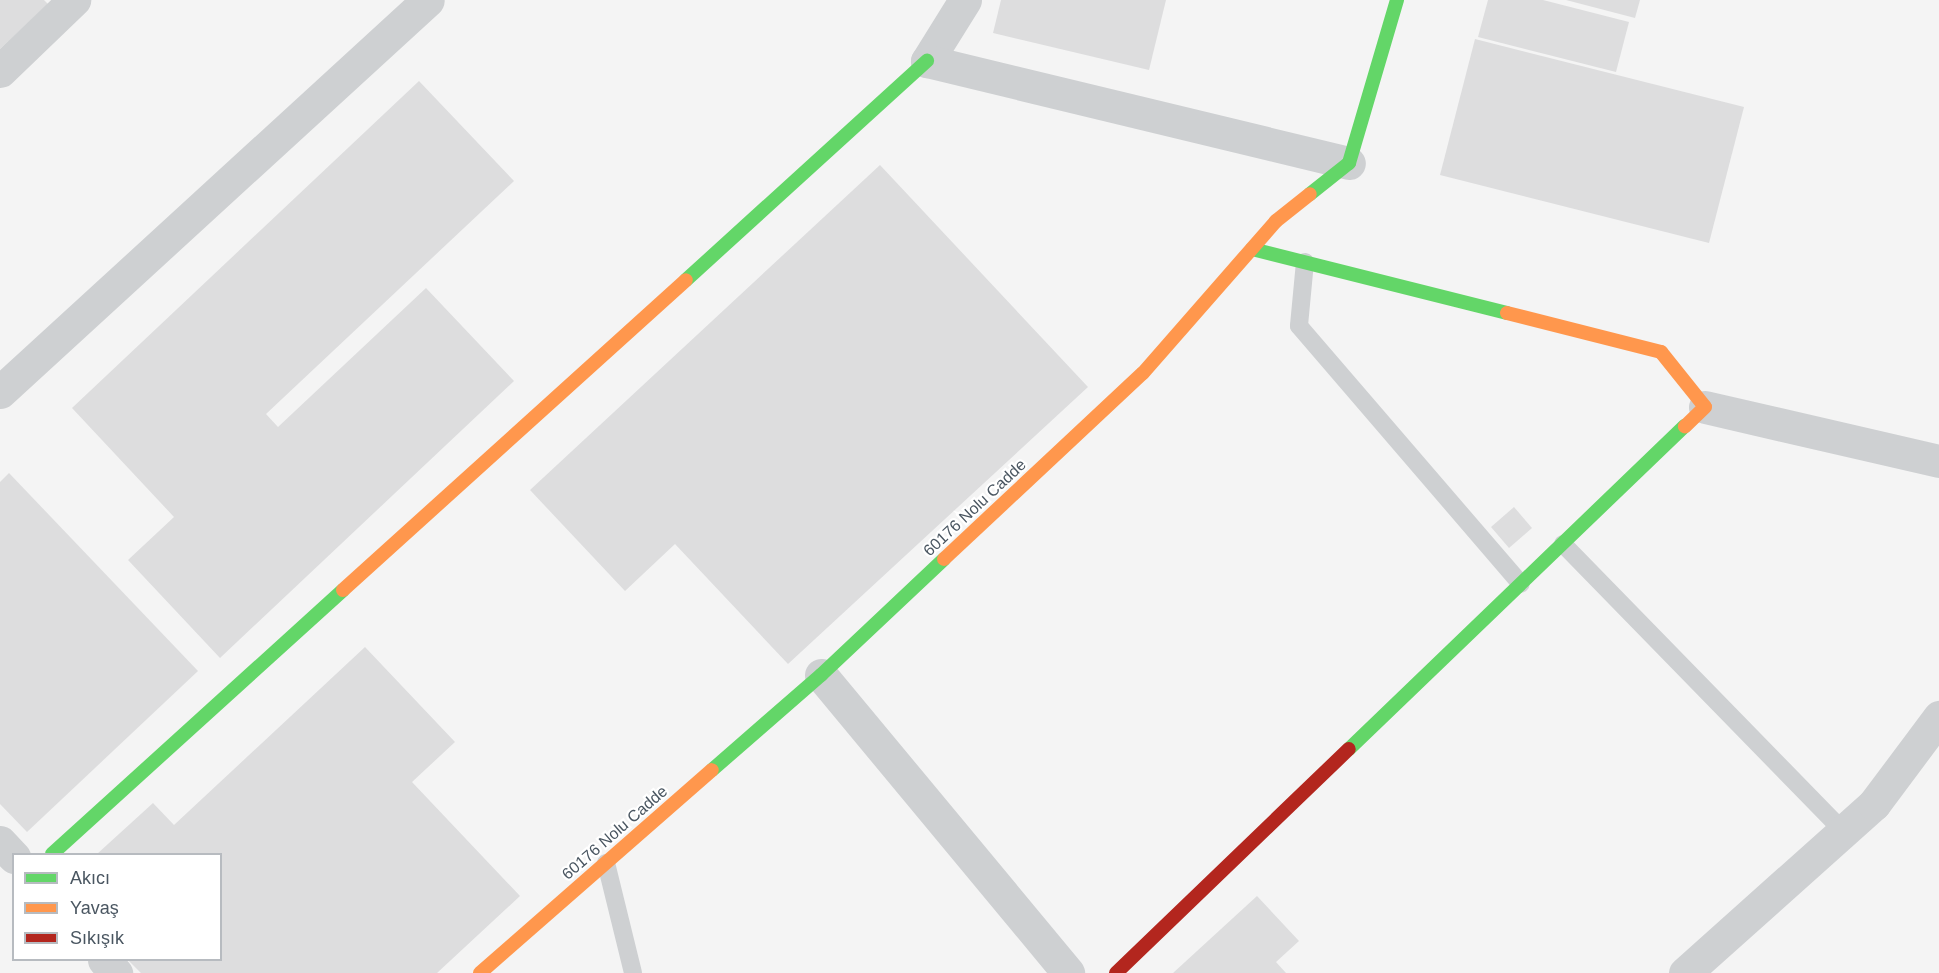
<!DOCTYPE html>
<meta charset="utf-8">
<style>
body{margin:0}
#map{position:relative;width:1939px;height:973px;overflow:hidden;background:#f4f4f4;font-family:Arial,sans-serif}
div>[style]{position:absolute}
[style*='--x']{left:calc(var(--x)*1px);top:calc(var(--y)*1px);width:calc(var(--w)*1px);rotate:calc(var(--a)*1deg)}
.building>*{inset:0;background:#ddddde}
.lane>*{height:18px;margin:-9px;padding:0 9px;transform-origin:9px;border-radius:9px;background:#ced0d2}
.street>*{height:33px;margin:-16.5px;padding:0 16.5px;transform-origin:16.5px;border-radius:16.5px;background:#ced0d2}
.fast>*{height:14px;margin:-7px;padding:0 7px;transform-origin:7px;border-radius:7px;background:#63d668}
.slow>*{height:14px;margin:-7px;padding:0 7px;transform-origin:7px;border-radius:7px;background:#ff974d}
.jam>*{height:14px;margin:-7px;padding:0 7px;transform-origin:7px;border-radius:7px;background:#b3261e}
span{translate:-50% -50%;white-space:nowrap;text-align:center;line-height:1.15;-webkit-text-stroke:4.5px #fff;paint-order:stroke}
.street-label{font-size:16px;color:#4a5661}
.legend{position:absolute;left:12px;top:853px;width:210px;height:108px;box-sizing:border-box;background:#fff;border:2px solid #b7bbc0;margin:0;padding:8px 10px;list-style:none;font-size:18px;color:#4a5661}
.legend li{display:flex;align-items:center;gap:12px;height:30px}
.legend b{width:30px;border:2px solid #b7bbc0}
</style>
<div id="map">
<div class="building">
<i style="clip-path:polygon(0 0,44px 0,48px 4px,0 49px)"></i>
<i style="clip-path:polygon(1001px 0,1166px 0,1149px 70px,993px 33px)"></i>
<i style="clip-path:polygon(1488px 0,1543px 0,1629px 22px,1616px 72px,1478px 37px)"></i>
<i style="clip-path:polygon(1566px 0,1640px 0,1635px 18px)"></i>
<i style="clip-path:polygon(1475px 39px,1744px 107px,1709px 243px,1440px 175px)"></i>
<i style="clip-path:polygon(419px 81px,514px 181px,266px 414px,278px 427px,426px 288px,514px 381px,220px 658px,128px 560px,174px 517px,72px 408px)"></i>
<i style="clip-path:polygon(880px 165px,1088px 387px,788px 664px,675px 544px,625px 591px,530px 490px)"></i>
<i style="clip-path:polygon(9px 473px,198px 671px,27px 832px,0 804px,0 482px)"></i>
<i style="clip-path:polygon(1514px 507px,1532px 528px,1509px 548px,1491px 527px)"></i>
<i style="clip-path:polygon(365px 647px,455px 742px,412px 782px,520px 896px,437px 973px,141px 973px,128px 960px,220px 960px,220px 854px,97px 854px,153px 803px,174px 825px)"></i>
<i style="clip-path:polygon(1257px 896px,1299px 941px,1276px 962px,1286px 973px,1173px 973px)"></i>
</div>
<div class="lane">
<i style="--x:1305;--y:262;--w:64;--a:95.4"></i>
<i style="--x:1299;--y:326;--w:340;--a:49.3"></i>
<i style="--x:1563;--y:544;--w:401;--a:45.7"></i>
<i style="--x:606;--y:863;--w:113;--a:76.2"></i>
</div>
<div class="street">
<i style="--x:965;--y:0;--w:72;--a:121.9"></i>
<i style="--x:927;--y:61;--w:434;--a:13.6"></i>
<i style="--x:0;--y:71;--w:103;--a:-43.8"></i>
<i style="--x:0;--y:392;--w:580;--a:-42.49"></i>
<i style="--x:1705;--y:407;--w:240;--a:13"></i>
<i style="--x:821;--y:675;--w:387;--a:50.3"></i>
<i style="--x:0;--y:842;--w:21;--a:47"></i>
<i style="--x:104;--y:960;--w:18;--a:47"></i>
<i style="--x:1685;--y:973;--w:254;--a:-41.8"></i>
<i style="--x:1874;--y:804;--w:109;--a:-53.2"></i>
</div>
<div class="fast">
<i style="--x:1310;--y:194;--w:50;--a:-38.5"></i>
<i style="--x:1349;--y:163;--w:170;--a:-73.6"></i>
<i style="--x:1252;--y:249;--w:263;--a:14.1"></i>
<i style="--x:686;--y:280;--w:326;--a:-42.3"></i>
<i style="--x:1349;--y:749;--w:466;--a:-43.9"></i>
<i style="--x:712;--y:770;--w:145;--a:-41.1"></i>
<i style="--x:821;--y:675;--w:169;--a:-43.3"></i>
<i style="--x:52;--y:854;--w:393;--a:-42.2"></i>
</div>
<div class="slow">
<i style="--x:1507;--y:313;--w:159;--a:14.2"></i>
<i style="--x:1661;--y:352;--w:70;--a:51.3"></i>
<i style="--x:1705;--y:407;--w:28;--a:136"></i>
<i style="--x:944;--y:559;--w:272;--a:-43.1"></i>
<i style="--x:1143;--y:373;--w:202;--a:-48.8"></i>
<i style="--x:1276;--y:221;--w:43;--a:-38.5"></i>
<i style="--x:343;--y:590;--w:462;--a:-42.1"></i>
<i style="--x:480;--y:973;--w:308;--a:-41.2"></i>
</div>
<div class="jam">
<i style="--x:1116;--y:973;--w:323;--a:-43.9"></i>
</div>
<div class="street-label">
<span style="left:975px;top:508px;rotate:-43deg">60176 Nolu Cadde</span>
<span style="left:615px;top:833px;rotate:-41deg">60176 Nolu Cadde</span>
</div>
<ul class="legend">
<li><b style="height:8px;background:#63d668"></b>Akıcı</li>
<li><b style="height:8px;background:#ff974d"></b>Yavaş</li>
<li><b style="height:8px;background:#b3261e"></b>Sıkışık</li>
</ul>
</div>
